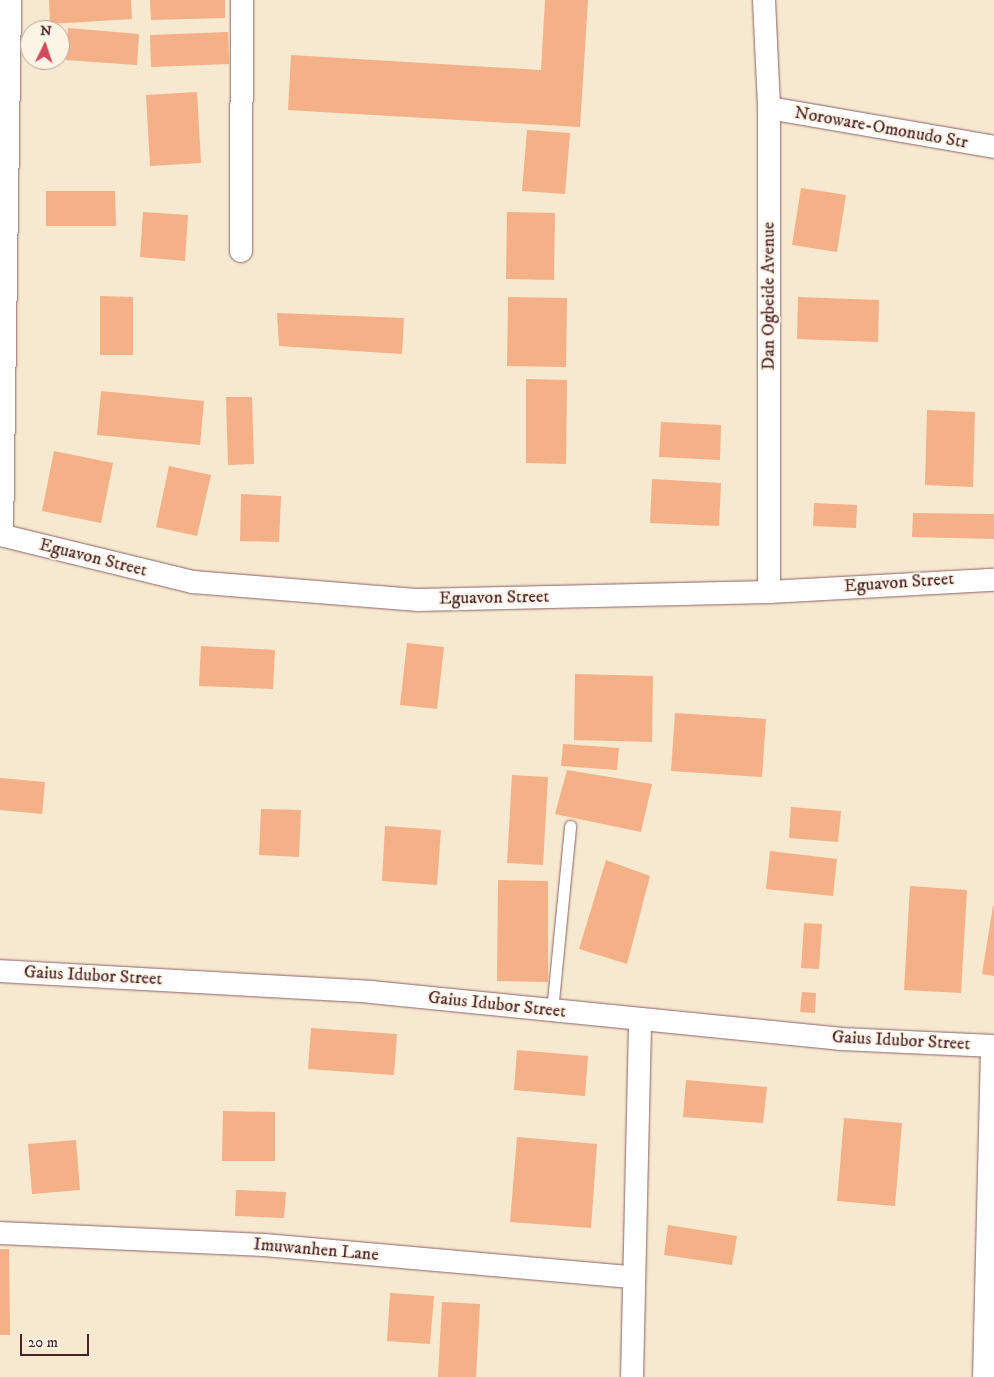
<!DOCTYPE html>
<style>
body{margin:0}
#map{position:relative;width:994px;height:1377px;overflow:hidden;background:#f7e8d0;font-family:"IM FELL DW Pica",serif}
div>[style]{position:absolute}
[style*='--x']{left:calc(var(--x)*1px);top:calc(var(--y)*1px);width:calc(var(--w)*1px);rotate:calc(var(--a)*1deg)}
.building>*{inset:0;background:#f4b087}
.roads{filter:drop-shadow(0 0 1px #876565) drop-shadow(0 0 1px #876565)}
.lane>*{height:11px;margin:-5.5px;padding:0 5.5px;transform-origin:5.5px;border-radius:5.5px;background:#fff}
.street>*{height:22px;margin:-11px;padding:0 11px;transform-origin:11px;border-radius:11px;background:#fff}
span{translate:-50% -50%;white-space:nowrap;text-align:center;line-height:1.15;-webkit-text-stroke:4px #fcf5e5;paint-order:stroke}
.street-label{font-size:18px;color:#4a1f2b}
.north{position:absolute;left:20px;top:20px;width:50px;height:50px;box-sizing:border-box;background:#fcf5e5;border:1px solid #b59f9b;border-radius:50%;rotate:4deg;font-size:14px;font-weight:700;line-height:20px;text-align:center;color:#4a1f2b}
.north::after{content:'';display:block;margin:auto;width:18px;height:22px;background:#d1495b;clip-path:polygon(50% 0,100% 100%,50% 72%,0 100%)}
.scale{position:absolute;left:20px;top:1334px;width:69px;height:22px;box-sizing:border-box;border:2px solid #4a1f2b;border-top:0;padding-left:6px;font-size:15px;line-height:18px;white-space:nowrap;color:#4a1f2b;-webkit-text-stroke:4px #fcf5e5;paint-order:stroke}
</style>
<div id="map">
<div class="building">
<i style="clip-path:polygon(49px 0,131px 0,132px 19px,50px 24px)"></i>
<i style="clip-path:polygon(150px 0,225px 0,225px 18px,151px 20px)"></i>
<i style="clip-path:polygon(545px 0,588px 0,580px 127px,288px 110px,291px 55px,541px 70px)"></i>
<i style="clip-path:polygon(68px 28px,139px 34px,137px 65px,66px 60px)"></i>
<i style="clip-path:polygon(228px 32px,229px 64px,151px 67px,150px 35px)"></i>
<i style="clip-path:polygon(197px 92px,201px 163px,150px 166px,146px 95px)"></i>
<i style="clip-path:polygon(527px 130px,570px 133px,565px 194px,522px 191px)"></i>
<i style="clip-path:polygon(801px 188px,846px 195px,837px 252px,792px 245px)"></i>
<i style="clip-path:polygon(46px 191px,115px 191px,116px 226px,46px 226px)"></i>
<i style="clip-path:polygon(143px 212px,188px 215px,185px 261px,140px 257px)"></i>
<i style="clip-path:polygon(507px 212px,555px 213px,554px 280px,506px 279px)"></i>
<i style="clip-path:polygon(100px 296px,133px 297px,133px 355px,100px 355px)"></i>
<i style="clip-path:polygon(508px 297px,567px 298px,566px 367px,507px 366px)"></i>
<i style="clip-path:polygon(798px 297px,879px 300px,878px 342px,797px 339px)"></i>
<i style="clip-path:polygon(277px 313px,404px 318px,402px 354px,279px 346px)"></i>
<i style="clip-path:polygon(526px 379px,567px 380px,566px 464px,526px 463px)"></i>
<i style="clip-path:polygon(101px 391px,204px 401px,200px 445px,97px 435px)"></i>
<i style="clip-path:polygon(226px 397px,252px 397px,254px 464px,228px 465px)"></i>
<i style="clip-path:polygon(927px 410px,975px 412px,973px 487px,925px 485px)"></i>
<i style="clip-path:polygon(661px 422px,721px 425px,720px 460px,659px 457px)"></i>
<i style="clip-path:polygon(54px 451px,113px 463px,101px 523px,42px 511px)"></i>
<i style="clip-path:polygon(169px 466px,211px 475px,197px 536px,156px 527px)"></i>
<i style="clip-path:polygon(652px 479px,721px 483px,719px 526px,650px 523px)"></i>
<i style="clip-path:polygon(241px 494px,281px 496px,279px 542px,240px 541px)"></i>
<i style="clip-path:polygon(814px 503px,857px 505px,856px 528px,813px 526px)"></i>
<i style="clip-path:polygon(913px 513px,994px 514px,994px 539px,912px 537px)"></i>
<i style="clip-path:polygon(407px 643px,444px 647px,437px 709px,400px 705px)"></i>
<i style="clip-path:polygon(201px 646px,275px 650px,273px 689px,199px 686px)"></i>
<i style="clip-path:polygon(575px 674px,653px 676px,652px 742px,574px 740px)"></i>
<i style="clip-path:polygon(675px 713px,766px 719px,762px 777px,671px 771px)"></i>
<i style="clip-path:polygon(563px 744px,619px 748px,617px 770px,561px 766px)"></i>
<i style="clip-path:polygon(567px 770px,652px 784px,641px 832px,555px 814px)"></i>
<i style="clip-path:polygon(512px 775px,548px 777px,543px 865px,507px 863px)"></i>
<i style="clip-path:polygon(0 778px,45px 782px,42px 814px,0 810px)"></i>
<i style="clip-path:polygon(791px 807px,841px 811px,838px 842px,789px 838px)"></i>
<i style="clip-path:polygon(261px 809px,301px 810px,299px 857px,259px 855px)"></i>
<i style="clip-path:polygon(385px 826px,441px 830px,437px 885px,382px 881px)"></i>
<i style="clip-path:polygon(770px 851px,837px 859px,833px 896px,766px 889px)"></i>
<i style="clip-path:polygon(606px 860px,650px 876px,627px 964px,579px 949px)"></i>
<i style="clip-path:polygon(498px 880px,548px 881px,548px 982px,497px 981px)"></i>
<i style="clip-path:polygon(910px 886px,967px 890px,961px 993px,904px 990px)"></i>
<i style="clip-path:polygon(993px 906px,994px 906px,994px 976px,982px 974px)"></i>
<i style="clip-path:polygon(804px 923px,822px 924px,819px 969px,801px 968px)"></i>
<i style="clip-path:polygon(802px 992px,816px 993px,815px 1013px,800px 1012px)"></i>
<i style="clip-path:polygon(311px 1028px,397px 1034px,394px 1075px,308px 1069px)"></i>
<i style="clip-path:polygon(517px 1050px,588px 1056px,585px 1096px,514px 1090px)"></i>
<i style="clip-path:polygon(686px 1080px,767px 1087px,763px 1123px,683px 1117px)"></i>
<i style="clip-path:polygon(223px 1111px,275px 1112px,275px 1161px,222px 1161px)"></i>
<i style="clip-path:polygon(844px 1118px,902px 1123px,895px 1206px,837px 1201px)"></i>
<i style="clip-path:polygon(517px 1137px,597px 1144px,591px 1228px,510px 1222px)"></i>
<i style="clip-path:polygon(76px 1140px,80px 1190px,32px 1194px,28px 1144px)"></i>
<i style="clip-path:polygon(236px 1190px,286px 1192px,284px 1218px,235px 1216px)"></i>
<i style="clip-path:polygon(668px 1225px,737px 1236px,732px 1265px,664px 1255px)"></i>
<i style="clip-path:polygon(0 1249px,9px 1249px,10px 1335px,0 1335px)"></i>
<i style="clip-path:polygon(390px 1293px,434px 1296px,430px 1344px,387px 1341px)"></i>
<i style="clip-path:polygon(442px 1302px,480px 1304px,476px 1377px,438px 1377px)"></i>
</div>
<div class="roads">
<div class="lane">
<i style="--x:552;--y:1011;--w:186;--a:-84.4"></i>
</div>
<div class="street">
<i style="--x:764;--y:0;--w:108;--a:87.3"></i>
<i style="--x:769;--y:108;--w:484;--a:90"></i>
<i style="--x:769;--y:108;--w:228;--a:9.8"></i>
<i style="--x:241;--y:251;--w:251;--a:-89.8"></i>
<i style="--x:0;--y:535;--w:199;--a:13.7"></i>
<i style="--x:193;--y:582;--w:226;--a:4.6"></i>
<i style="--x:418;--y:600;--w:351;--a:-1.3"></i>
<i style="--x:769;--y:592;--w:225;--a:-3.1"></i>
<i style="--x:2;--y:535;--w:535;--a:-89.14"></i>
<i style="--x:0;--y:971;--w:372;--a:3.2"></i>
<i style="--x:371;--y:992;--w:471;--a:5.7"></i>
<i style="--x:840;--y:1039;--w:154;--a:2.6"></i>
<i style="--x:0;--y:1233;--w:264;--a:2.6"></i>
<i style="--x:264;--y:1245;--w:369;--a:5"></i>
<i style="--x:632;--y:1377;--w:356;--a:-88.7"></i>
<i style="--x:984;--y:1377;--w:331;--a:-88.6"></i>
</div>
</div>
<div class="street-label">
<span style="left:881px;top:128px;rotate:10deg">Noroware-Omonudo Str</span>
<span style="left:769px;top:296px;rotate:-90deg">Dan Ogbeide Avenue</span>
<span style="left:93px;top:558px;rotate:14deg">Eguavon Street</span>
<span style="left:899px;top:583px;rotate:-4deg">Eguavon Street</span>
<span style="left:494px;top:598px;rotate:-1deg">Eguavon Street</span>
<span style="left:93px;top:976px;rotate:3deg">Gaius Idubor Street</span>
<span style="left:497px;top:1005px;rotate:6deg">Gaius Idubor Street</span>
<span style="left:901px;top:1041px;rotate:3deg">Gaius Idubor Street</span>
<span style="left:316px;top:1250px;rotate:5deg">Imuwanhen Lane</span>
</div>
<div class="north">N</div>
<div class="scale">20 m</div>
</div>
